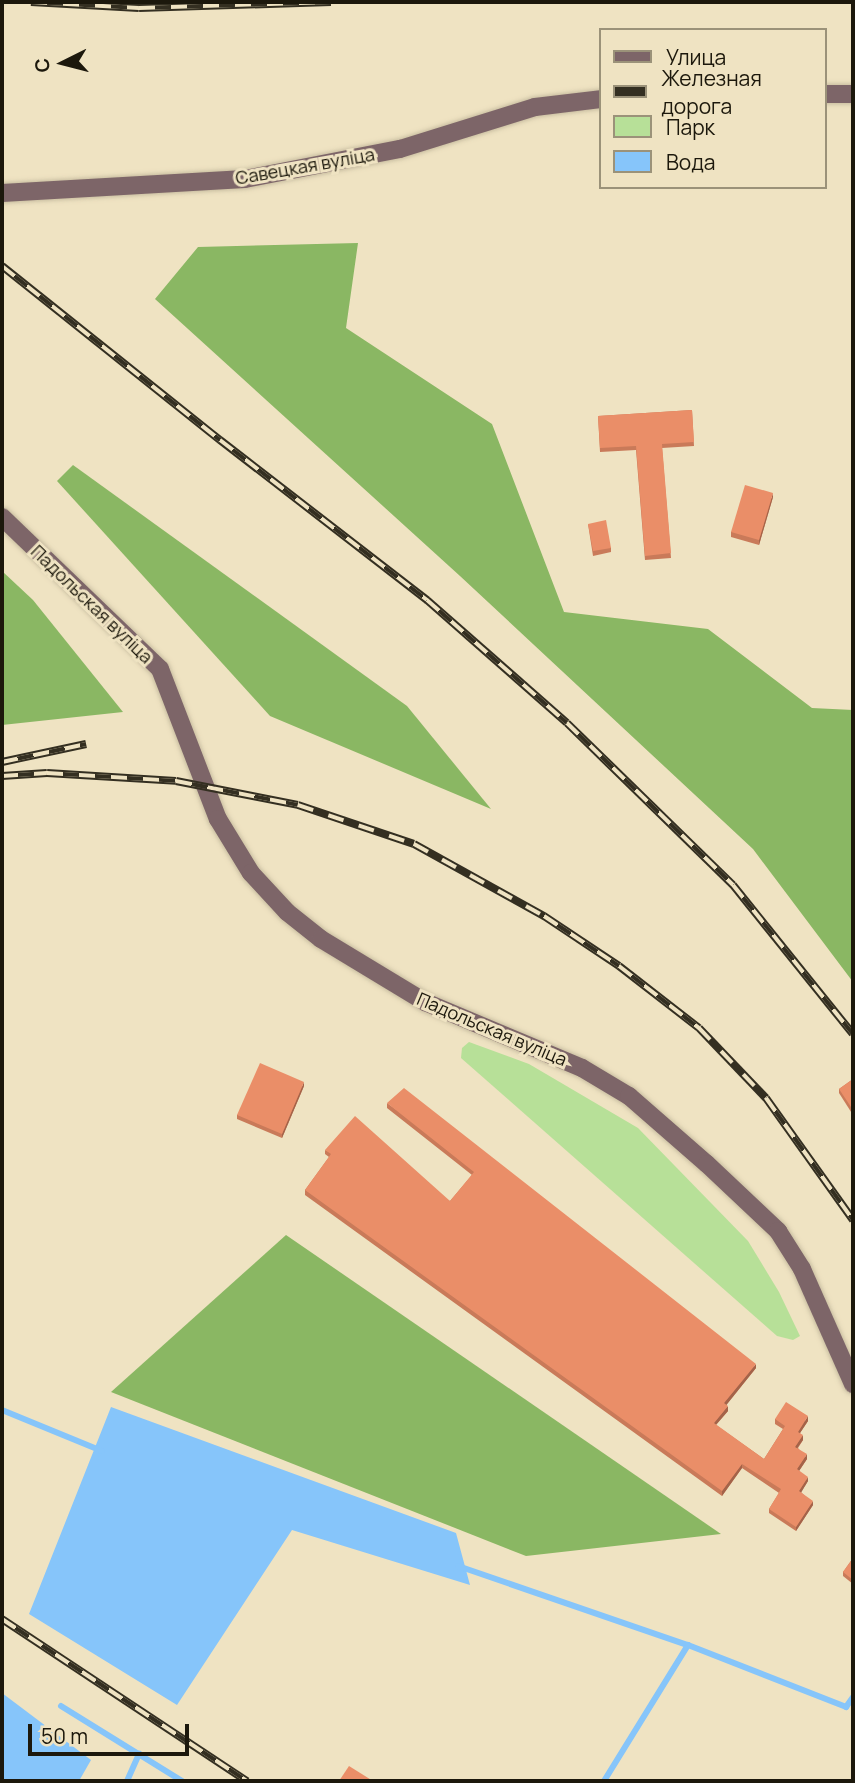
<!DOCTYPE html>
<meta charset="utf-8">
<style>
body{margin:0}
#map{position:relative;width:855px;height:1783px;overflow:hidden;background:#efe3c2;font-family:Manrope,sans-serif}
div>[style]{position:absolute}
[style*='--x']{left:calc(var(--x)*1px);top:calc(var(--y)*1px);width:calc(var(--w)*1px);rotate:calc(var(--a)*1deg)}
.green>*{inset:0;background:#b7e098}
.forest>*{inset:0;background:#8ab763}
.water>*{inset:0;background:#86c5fa}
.stream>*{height:6px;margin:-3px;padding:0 3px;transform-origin:3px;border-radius:3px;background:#86c5fa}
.roads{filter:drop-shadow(0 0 2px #c9bea1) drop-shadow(0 0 2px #c9bea1)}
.secondary>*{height:18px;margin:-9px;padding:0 9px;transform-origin:9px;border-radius:9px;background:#7d6568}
.rail>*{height:8px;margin-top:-4px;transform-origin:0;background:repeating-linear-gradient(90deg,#efe3c2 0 16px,#342f21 0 32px);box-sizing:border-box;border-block:2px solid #342f21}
.wall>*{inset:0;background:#c97a59}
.shaded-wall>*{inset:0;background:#a46349}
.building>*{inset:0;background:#ea8e68}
span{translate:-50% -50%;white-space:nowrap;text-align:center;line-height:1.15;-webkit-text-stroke:6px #efe3c2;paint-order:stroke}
.street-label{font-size:18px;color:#1c180c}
.frame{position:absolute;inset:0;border:4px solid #1c180c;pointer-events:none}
.legend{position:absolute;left:599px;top:28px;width:228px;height:161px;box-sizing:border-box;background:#efe3c2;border:2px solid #9b9279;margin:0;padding:9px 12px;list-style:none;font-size:21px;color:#1c180c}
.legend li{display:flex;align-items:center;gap:14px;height:35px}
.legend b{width:35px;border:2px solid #9b9279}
.north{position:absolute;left:28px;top:28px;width:70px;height:70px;-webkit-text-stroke:5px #efe3c2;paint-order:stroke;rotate:264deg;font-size:19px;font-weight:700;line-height:28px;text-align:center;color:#1c180c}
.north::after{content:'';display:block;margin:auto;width:24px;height:32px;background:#1c180c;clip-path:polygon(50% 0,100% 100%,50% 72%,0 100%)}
.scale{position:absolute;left:28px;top:1724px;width:161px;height:32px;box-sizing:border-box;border:4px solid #1c180c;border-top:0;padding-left:9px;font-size:21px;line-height:24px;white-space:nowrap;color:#1c180c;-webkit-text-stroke:5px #efe3c2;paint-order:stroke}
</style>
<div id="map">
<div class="green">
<i style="clip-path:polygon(469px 1042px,529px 1064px,638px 1128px,748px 1241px,779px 1292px,800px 1336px,793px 1340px,777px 1336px,461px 1058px,462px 1048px)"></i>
</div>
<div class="forest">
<i style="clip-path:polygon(358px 243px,346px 328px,492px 424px,564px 612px,708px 629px,812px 708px,853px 710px,853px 982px,753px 849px,460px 576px,155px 299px,198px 247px)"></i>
<i style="clip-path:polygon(73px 465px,407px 706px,491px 809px,270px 716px,57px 481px)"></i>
<i style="clip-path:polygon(2px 571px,33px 600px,123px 712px,2px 725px)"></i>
<i style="clip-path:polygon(286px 1235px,721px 1534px,526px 1556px,111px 1392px)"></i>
</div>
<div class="water">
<i style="clip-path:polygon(111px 1407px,456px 1533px,470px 1585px,292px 1530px,177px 1705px,29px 1614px)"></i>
<i style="clip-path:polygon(2px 1693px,91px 1760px,79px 1781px,2px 1781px)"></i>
</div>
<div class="stream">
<i style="--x:2;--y:1410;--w:108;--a:22.3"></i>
<i style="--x:458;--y:1566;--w:243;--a:19"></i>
<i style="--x:688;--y:1645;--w:170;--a:21.4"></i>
<i style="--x:846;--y:1707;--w:12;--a:-55"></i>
<i style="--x:61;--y:1706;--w:142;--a:31.8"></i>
<i style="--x:127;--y:1781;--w:30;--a:-66"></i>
<i style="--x:604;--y:1781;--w:160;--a:-58.3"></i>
</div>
<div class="roads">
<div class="secondary">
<i style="--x:825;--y:94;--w:28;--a:0"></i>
<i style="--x:2;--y:193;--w:243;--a:-3.3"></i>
<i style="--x:245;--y:179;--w:158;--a:-11"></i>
<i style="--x:400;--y:149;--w:141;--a:-17.3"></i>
<i style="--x:535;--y:107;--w:66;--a:-6.9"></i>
<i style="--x:2;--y:517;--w:219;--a:43.9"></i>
<i style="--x:160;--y:669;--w:161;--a:68.9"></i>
<i style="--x:218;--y:819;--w:63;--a:58.6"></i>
<i style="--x:251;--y:873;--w:53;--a:47.3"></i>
<i style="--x:287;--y:912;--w:43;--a:38.5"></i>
<i style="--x:321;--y:939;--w:122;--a:31.2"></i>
<i style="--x:425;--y:1002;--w:170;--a:22.8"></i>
<i style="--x:582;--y:1068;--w:55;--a:30.8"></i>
<i style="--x:629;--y:1096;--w:103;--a:41.1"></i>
<i style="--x:707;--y:1164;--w:98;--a:43.3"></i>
<i style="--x:778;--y:1231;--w:45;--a:57.7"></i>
<i style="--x:802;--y:1269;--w:126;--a:66.1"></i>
</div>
</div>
<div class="rail">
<i style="--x:31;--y:2;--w:108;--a:3.2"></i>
<i style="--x:139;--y:8;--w:192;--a:-1.8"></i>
<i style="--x:2;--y:266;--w:279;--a:38.6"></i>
<i style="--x:220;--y:440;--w:262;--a:37.7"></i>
<i style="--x:427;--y:600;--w:186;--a:41.3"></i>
<i style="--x:567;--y:723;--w:232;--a:44.3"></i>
<i style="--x:733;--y:885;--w:191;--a:51.2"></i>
<i style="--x:2;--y:762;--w:86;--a:-12.1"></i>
<i style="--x:2;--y:776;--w:45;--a:-3.8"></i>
<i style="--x:47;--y:773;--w:129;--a:3.5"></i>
<i style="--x:176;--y:781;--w:124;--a:11.1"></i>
<i style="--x:298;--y:805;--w:122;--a:18.6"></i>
<i style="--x:414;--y:844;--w:149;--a:29"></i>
<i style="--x:544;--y:916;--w:90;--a:33.7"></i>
<i style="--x:619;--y:966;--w:101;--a:37.8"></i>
<i style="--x:699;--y:1028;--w:97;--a:46.3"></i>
<i style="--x:766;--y:1098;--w:150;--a:54.5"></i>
<i style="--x:2;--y:1619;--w:294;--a:33.5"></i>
</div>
<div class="wall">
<i style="clip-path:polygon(692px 410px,694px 446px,662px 448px,671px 558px,645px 560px,636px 450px,600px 452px,598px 416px)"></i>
<i style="clip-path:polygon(773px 497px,759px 545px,731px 537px,731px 532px)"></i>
<i style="clip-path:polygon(588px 524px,611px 548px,611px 552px,593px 556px)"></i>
<i style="clip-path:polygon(853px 1079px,853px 1115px,839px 1093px,839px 1089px)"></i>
<i style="clip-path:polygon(304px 1086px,282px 1138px,237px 1119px,237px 1115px)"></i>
<i style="clip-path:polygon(387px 1103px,756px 1368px,726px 1405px,728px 1411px,716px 1425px,764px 1459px,783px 1429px,775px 1424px,775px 1419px,808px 1421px,800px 1433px,803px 1440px,798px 1448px,807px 1459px,799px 1471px,808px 1481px,801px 1492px,813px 1505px,796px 1531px,769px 1513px,769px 1509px,779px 1493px,742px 1468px,722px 1496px,305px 1195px,305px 1190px,329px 1157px,325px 1154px,325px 1150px,450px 1201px,472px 1175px,387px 1108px)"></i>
<i style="clip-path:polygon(853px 1558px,853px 1584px,843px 1576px,843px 1572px)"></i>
</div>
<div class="shaded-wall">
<i style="clip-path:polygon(773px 493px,773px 497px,759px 545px,759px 540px)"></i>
<i style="clip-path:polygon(304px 1082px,304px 1086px,282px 1138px,282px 1134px)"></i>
<i style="clip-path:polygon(756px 1364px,756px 1368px,724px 1408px,724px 1403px)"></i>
<i style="clip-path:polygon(728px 1406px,728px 1411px,714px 1427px,714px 1423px)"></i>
<i style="clip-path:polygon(808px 1416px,808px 1421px,798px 1436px,798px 1432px)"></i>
<i style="clip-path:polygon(803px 1435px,803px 1440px,795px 1451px,795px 1447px)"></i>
<i style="clip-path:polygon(807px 1454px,807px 1459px,797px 1474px,797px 1469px)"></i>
<i style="clip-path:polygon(742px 1464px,742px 1468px,722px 1496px,722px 1491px)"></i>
<i style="clip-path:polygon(808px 1477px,808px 1481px,799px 1496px,799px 1491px)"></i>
<i style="clip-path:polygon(813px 1501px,813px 1505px,796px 1531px,796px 1527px)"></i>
</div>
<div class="building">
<i style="clip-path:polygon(692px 410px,694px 442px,662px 444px,671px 553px,645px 556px,636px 446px,600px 448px,598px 416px)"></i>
<i style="clip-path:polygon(745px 485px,773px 493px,759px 540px,731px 532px)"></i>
<i style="clip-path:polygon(606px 520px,611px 548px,593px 551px,588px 524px)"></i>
<i style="clip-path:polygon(260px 1063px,304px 1082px,282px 1134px,237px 1115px)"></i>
<i style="clip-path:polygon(853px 1079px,853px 1110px,839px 1089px)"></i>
<i style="clip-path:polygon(404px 1088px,756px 1364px,724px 1403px,728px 1406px,714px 1423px,764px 1459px,785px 1426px,775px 1419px,786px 1402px,808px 1416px,798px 1432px,803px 1435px,795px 1447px,807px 1454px,797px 1469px,808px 1477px,799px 1491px,813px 1501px,796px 1527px,769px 1509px,781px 1489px,742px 1464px,722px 1491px,305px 1190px,331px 1154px,325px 1150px,355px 1116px,450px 1201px,474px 1172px,387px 1103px)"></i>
<i style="clip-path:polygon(853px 1558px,853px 1580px,843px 1572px)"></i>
<i style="clip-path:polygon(349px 1766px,373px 1781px,339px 1781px)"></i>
</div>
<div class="street-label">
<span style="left:305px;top:166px;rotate:-10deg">Савецкая вуліца</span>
<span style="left:92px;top:604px;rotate:44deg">Падольская вуліца</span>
<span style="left:492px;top:1029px;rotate:23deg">Падольская вуліца</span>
</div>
<div class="frame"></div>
<ul class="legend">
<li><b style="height:9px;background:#7d6568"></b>Улица</li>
<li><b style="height:9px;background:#342f21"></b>Железная дорога</li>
<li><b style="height:19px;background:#b7e098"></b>Парк</li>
<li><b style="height:19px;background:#86c5fa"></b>Вода</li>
</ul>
<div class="north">С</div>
<div class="scale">50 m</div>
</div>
